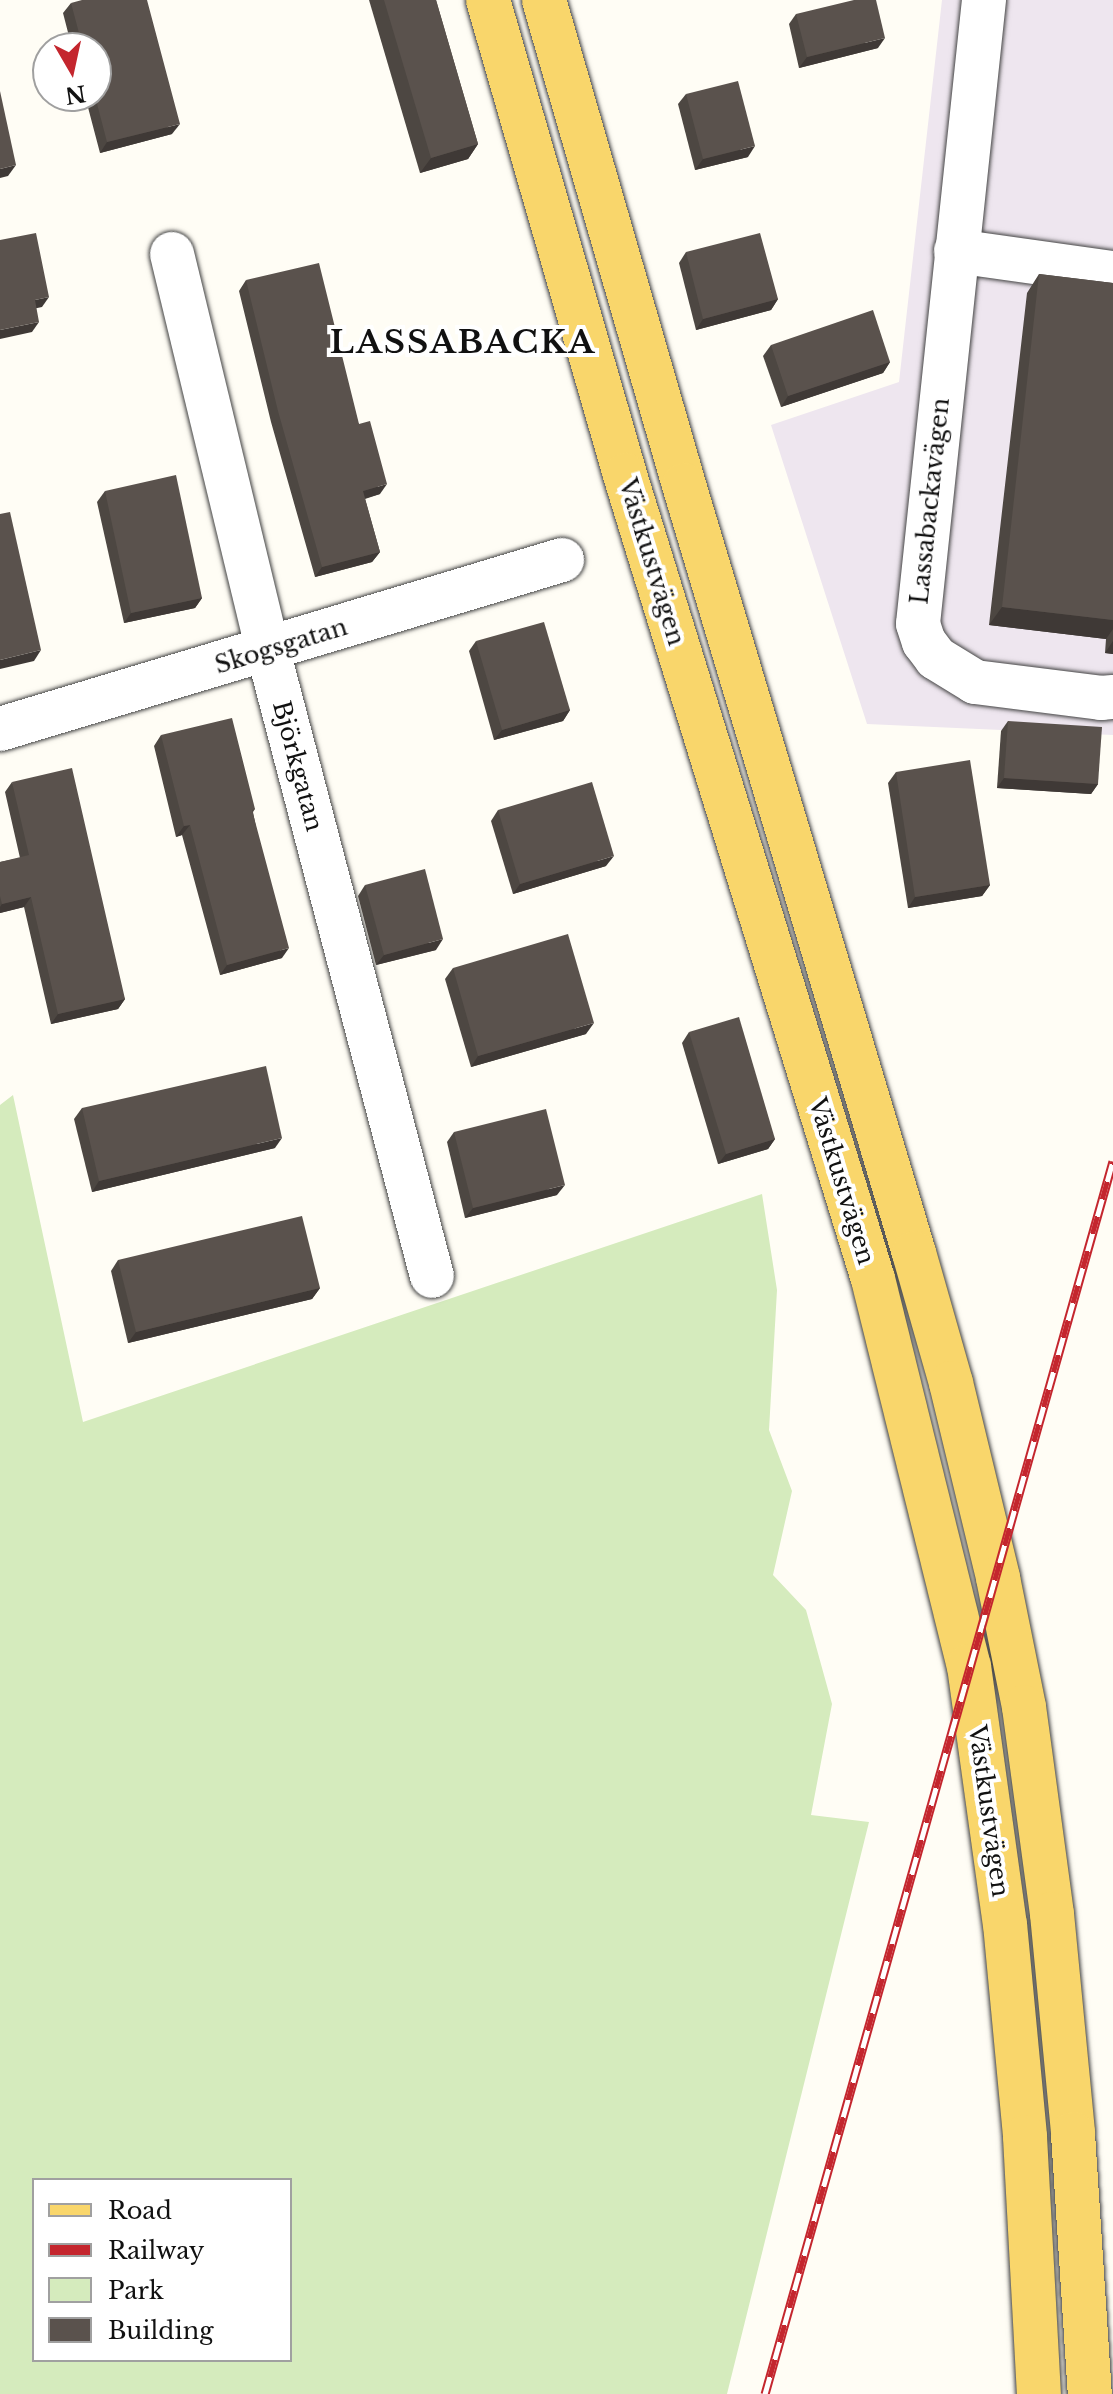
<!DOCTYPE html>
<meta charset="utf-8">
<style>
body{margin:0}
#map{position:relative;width:1113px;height:2394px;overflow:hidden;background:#fffdf5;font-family:"Libre Baskerville",serif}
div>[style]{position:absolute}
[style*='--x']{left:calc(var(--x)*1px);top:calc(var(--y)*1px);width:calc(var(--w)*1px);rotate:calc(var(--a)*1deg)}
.industrial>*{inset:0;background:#eee6ef}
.green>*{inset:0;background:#d5ebbd}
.roads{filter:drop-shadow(0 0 2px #444) drop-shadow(0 0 2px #444)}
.street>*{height:44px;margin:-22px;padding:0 22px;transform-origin:22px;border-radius:22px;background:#fff}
.primary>*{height:44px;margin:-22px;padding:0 22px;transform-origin:22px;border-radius:22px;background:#f9d66b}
.rail>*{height:9px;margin-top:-4.5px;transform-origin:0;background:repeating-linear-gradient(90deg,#fff 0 18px,#c4262e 0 36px);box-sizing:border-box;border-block:2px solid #c4262e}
.wall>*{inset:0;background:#4d4742}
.shaded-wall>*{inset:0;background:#3f3936}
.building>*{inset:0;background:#5a524d}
span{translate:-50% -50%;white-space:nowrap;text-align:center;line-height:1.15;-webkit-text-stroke:8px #fff;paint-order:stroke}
.street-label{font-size:24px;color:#111}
.district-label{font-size:32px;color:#111;font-weight:700;letter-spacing:2px}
.legend{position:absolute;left:32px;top:2178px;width:260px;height:184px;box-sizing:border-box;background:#fff;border:2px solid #a0a0a0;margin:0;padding:10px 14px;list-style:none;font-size:24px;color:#111}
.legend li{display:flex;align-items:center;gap:16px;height:40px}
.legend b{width:40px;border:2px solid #a0a0a0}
.north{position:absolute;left:32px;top:32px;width:80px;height:80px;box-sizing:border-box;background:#fff;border:2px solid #a0a0a0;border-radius:50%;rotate:171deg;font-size:22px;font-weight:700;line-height:32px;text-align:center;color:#111}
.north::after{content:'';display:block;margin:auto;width:28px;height:36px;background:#c4262e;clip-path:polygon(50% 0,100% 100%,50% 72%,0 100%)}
</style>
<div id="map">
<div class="industrial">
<i style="clip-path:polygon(942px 0,1113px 0,1113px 735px,867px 724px,771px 425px,899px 382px)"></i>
</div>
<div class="green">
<i style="clip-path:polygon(evenodd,13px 1095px,83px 1422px,762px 1194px,777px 1290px,769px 1430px,792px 1491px,773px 1575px,806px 1610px,832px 1704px,811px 1815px,869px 1822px,727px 2394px,0 2394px,0 1105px,13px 1095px,34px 2180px,290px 2180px,290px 2360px,34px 2360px,34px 2180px)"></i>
</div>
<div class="roads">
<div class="street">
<i style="--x:984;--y:0;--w:627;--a:96.04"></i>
<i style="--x:918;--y:624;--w:19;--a:72"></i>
<i style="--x:924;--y:642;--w:20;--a:53"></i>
<i style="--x:936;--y:658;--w:46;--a:31.6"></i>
<i style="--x:975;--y:682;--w:127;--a:7.2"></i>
<i style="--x:1101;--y:698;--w:12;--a:-5"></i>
<i style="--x:956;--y:251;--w:159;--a:8"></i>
<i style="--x:172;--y:254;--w:408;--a:76.4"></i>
<i style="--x:268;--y:651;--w:646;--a:75.3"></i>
<i style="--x:0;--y:729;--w:587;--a:-16.74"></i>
</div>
<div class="primary">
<i style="--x:488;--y:0;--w:494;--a:73.9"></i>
<i style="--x:625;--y:475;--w:841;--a:72.86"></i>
<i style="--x:873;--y:1279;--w:399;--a:76.1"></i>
<i style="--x:969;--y:1666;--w:260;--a:82.1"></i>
<i style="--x:1005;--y:1924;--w:214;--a:84.6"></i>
<i style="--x:1025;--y:2137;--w:257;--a:86.9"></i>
<i style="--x:544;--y:0;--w:505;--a:73.9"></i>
<i style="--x:684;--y:485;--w:802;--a:73.33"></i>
<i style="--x:914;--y:1253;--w:135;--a:74.1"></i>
<i style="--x:951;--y:1383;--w:201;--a:76.4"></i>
<i style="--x:998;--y:1578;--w:132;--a:78.6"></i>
<i style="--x:1024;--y:1707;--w:209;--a:82.3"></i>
<i style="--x:1052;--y:1914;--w:221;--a:84.5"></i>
<i style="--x:1073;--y:2134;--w:261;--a:86.3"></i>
</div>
</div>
<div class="rail">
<i style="--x:765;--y:2394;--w:1281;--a:-74.24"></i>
</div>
<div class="wall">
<i style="clip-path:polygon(369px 0,436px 0,478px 144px,468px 159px,420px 173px)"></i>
<i style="clip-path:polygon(71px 3px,172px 134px,100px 153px,85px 96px,96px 96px,96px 48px,72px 48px,63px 13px)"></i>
<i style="clip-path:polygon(796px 14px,878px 48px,799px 68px,789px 24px)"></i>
<i style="clip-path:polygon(686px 94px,748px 157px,695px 170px,678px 104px)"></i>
<i style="clip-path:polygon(686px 252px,778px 299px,771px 310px,696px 330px,679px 263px)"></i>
<i style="clip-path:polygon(1039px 274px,1113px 283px,1113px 654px,1105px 653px,1106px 639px,989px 625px,1027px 293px)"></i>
<i style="clip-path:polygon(246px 280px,359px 424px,380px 494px,365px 499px,380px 552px,372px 562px,315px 577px,271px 422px,239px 291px)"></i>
<i style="clip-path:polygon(771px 345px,890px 362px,883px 373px,781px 407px,763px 356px)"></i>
<i style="clip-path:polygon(105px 491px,202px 598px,195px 608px,124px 623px,97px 502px)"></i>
<i style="clip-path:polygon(476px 641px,570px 710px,563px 721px,494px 740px,469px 651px)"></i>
<i style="clip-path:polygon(1008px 721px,1098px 784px,1091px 794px,997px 788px,1001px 731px)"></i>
<i style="clip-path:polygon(161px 735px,255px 809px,253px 812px,282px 958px,220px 975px,182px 835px,176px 837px,154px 746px)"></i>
<i style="clip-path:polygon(896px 772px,990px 885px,982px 896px,908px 908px,888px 783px)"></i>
<i style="clip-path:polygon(12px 782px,125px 999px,118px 1009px,51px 1024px,24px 907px,0 913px,0 862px,20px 858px,5px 792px)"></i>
<i style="clip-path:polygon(498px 810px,606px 866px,513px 894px,491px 821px)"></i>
<i style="clip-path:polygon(365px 885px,436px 950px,376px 965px,358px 896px)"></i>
<i style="clip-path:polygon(453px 968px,586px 1034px,471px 1067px,445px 979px)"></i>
<i style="clip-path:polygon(689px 1032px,775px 1139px,768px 1149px,718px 1164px,682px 1043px)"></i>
<i style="clip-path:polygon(82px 1108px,275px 1148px,92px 1192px,74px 1119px)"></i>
<i style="clip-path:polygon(454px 1132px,557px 1195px,465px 1218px,447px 1142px)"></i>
<i style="clip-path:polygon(118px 1260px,320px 1288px,312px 1299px,128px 1343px,111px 1271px)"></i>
</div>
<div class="shaded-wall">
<i style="clip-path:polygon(885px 38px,878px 48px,799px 68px,807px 57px)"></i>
<i style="clip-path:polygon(180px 124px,172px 134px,100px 153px,107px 142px)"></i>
<i style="clip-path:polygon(478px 144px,468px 159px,420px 173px,431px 158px)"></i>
<i style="clip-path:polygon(755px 146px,748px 157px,695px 170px,703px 159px)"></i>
<i style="clip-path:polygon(16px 165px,8px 176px,0 178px,0 169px)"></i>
<i style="clip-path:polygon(49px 297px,42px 307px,28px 310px,35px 300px)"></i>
<i style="clip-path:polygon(778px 299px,771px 310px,696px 330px,703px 319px)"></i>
<i style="clip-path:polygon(39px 322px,32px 332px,0 339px,0 330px)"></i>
<i style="clip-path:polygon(890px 362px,883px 373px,781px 407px,788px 396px)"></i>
<i style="clip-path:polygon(387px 484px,380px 494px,356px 501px,363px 491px)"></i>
<i style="clip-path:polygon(380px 552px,372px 562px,315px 577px,322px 567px)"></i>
<i style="clip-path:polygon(202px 598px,195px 608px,124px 623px,131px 613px)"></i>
<i style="clip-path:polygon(1002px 607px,1113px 620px,1113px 629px,1106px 639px,989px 625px)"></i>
<i style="clip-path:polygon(1113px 641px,1113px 654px,1105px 653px)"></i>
<i style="clip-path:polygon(41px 650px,34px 661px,0 669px,0 660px)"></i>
<i style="clip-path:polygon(570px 710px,563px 721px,494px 740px,502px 730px)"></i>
<i style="clip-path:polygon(1004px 778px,1098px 784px,1091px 794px,997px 788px)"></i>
<i style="clip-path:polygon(190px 825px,182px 835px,176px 837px,184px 826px)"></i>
<i style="clip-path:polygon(614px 856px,606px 866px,513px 894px,520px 884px)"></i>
<i style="clip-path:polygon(990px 885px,982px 896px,908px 908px,915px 897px)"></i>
<i style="clip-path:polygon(31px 897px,24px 907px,0 913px,0 907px,2px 904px)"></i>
<i style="clip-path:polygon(443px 939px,436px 950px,376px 965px,384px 955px)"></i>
<i style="clip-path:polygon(289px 948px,282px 958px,220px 975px,227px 965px)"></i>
<i style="clip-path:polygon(125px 999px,118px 1009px,51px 1024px,58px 1014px)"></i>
<i style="clip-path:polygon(594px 1023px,586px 1034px,471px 1067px,478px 1056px)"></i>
<i style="clip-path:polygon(282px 1138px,275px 1148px,92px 1192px,99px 1181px)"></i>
<i style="clip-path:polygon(775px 1139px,768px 1149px,718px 1164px,726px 1154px)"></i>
<i style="clip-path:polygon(565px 1185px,557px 1195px,465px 1218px,473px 1208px)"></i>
<i style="clip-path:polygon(320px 1288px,312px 1299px,128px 1343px,136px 1332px)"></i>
</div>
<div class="building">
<i style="clip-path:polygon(82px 0,147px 0,180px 124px,107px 142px,95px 96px,96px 48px,83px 48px,71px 3px)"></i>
<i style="clip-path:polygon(384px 0,436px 0,478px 144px,431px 158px)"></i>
<i style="clip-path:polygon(854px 0,876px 0,885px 38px,807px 57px,796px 14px)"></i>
<i style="clip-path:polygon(738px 81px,755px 146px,703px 159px,686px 94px)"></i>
<i style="clip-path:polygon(0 91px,16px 165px,0 169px)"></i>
<i style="clip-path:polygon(36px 233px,49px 297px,35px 300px,39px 322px,0 330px,0 240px)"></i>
<i style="clip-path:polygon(760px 233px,778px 299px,703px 319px,686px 252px)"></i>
<i style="clip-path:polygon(319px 263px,359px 424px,370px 421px,387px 484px,363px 491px,380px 552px,322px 567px,278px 411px,246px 280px)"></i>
<i style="clip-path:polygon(1039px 274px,1113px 283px,1113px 620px,1002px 607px)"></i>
<i style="clip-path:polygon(873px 310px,890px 362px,788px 396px,771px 345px)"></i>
<i style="clip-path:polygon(176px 475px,202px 598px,131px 613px,105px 491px)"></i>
<i style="clip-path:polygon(10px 512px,41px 650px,0 660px,0 514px)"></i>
<i style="clip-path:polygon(544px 622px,570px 710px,502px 730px,476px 641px)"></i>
<i style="clip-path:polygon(232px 718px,255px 809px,252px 810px,289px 948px,227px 965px,190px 825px,184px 826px,161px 735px)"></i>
<i style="clip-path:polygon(1008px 721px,1102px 727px,1098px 784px,1004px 778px)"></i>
<i style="clip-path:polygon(970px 760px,990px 885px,915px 897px,896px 772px)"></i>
<i style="clip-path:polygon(72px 768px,125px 999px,58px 1014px,31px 897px,2px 904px,0 896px,0 862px,29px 855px,12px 782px)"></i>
<i style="clip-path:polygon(592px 782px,614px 856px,520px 884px,498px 810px)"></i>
<i style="clip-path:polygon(425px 869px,443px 939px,384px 955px,365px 885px)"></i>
<i style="clip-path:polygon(568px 934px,594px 1023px,478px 1056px,453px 968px)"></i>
<i style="clip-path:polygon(739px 1017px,775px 1139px,726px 1154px,689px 1032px)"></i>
<i style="clip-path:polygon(266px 1066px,282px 1138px,99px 1181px,82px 1108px)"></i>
<i style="clip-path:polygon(546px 1109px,565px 1185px,473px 1208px,454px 1132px)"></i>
<i style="clip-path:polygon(302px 1216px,320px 1288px,136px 1332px,118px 1260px)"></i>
</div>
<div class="street-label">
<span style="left:930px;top:501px;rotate:-84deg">Lassabackavägen</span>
<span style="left:652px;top:562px;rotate:73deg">Västkustvägen</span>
<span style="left:281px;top:646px;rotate:-17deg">Skogsgatan</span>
<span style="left:298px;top:766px;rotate:75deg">Björkgatan</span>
<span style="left:842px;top:1181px;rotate:73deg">Västkustvägen</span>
<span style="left:989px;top:1811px;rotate:82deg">Västkustvägen</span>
</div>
<div class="district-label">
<span style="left:463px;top:342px">LASSABACKA</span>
</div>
<ul class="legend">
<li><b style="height:10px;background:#f9d66b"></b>Road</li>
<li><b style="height:10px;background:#c4262e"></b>Railway</li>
<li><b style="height:22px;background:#d5ebbd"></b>Park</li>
<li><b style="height:22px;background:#5a524d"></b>Building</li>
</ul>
<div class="north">N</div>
</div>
